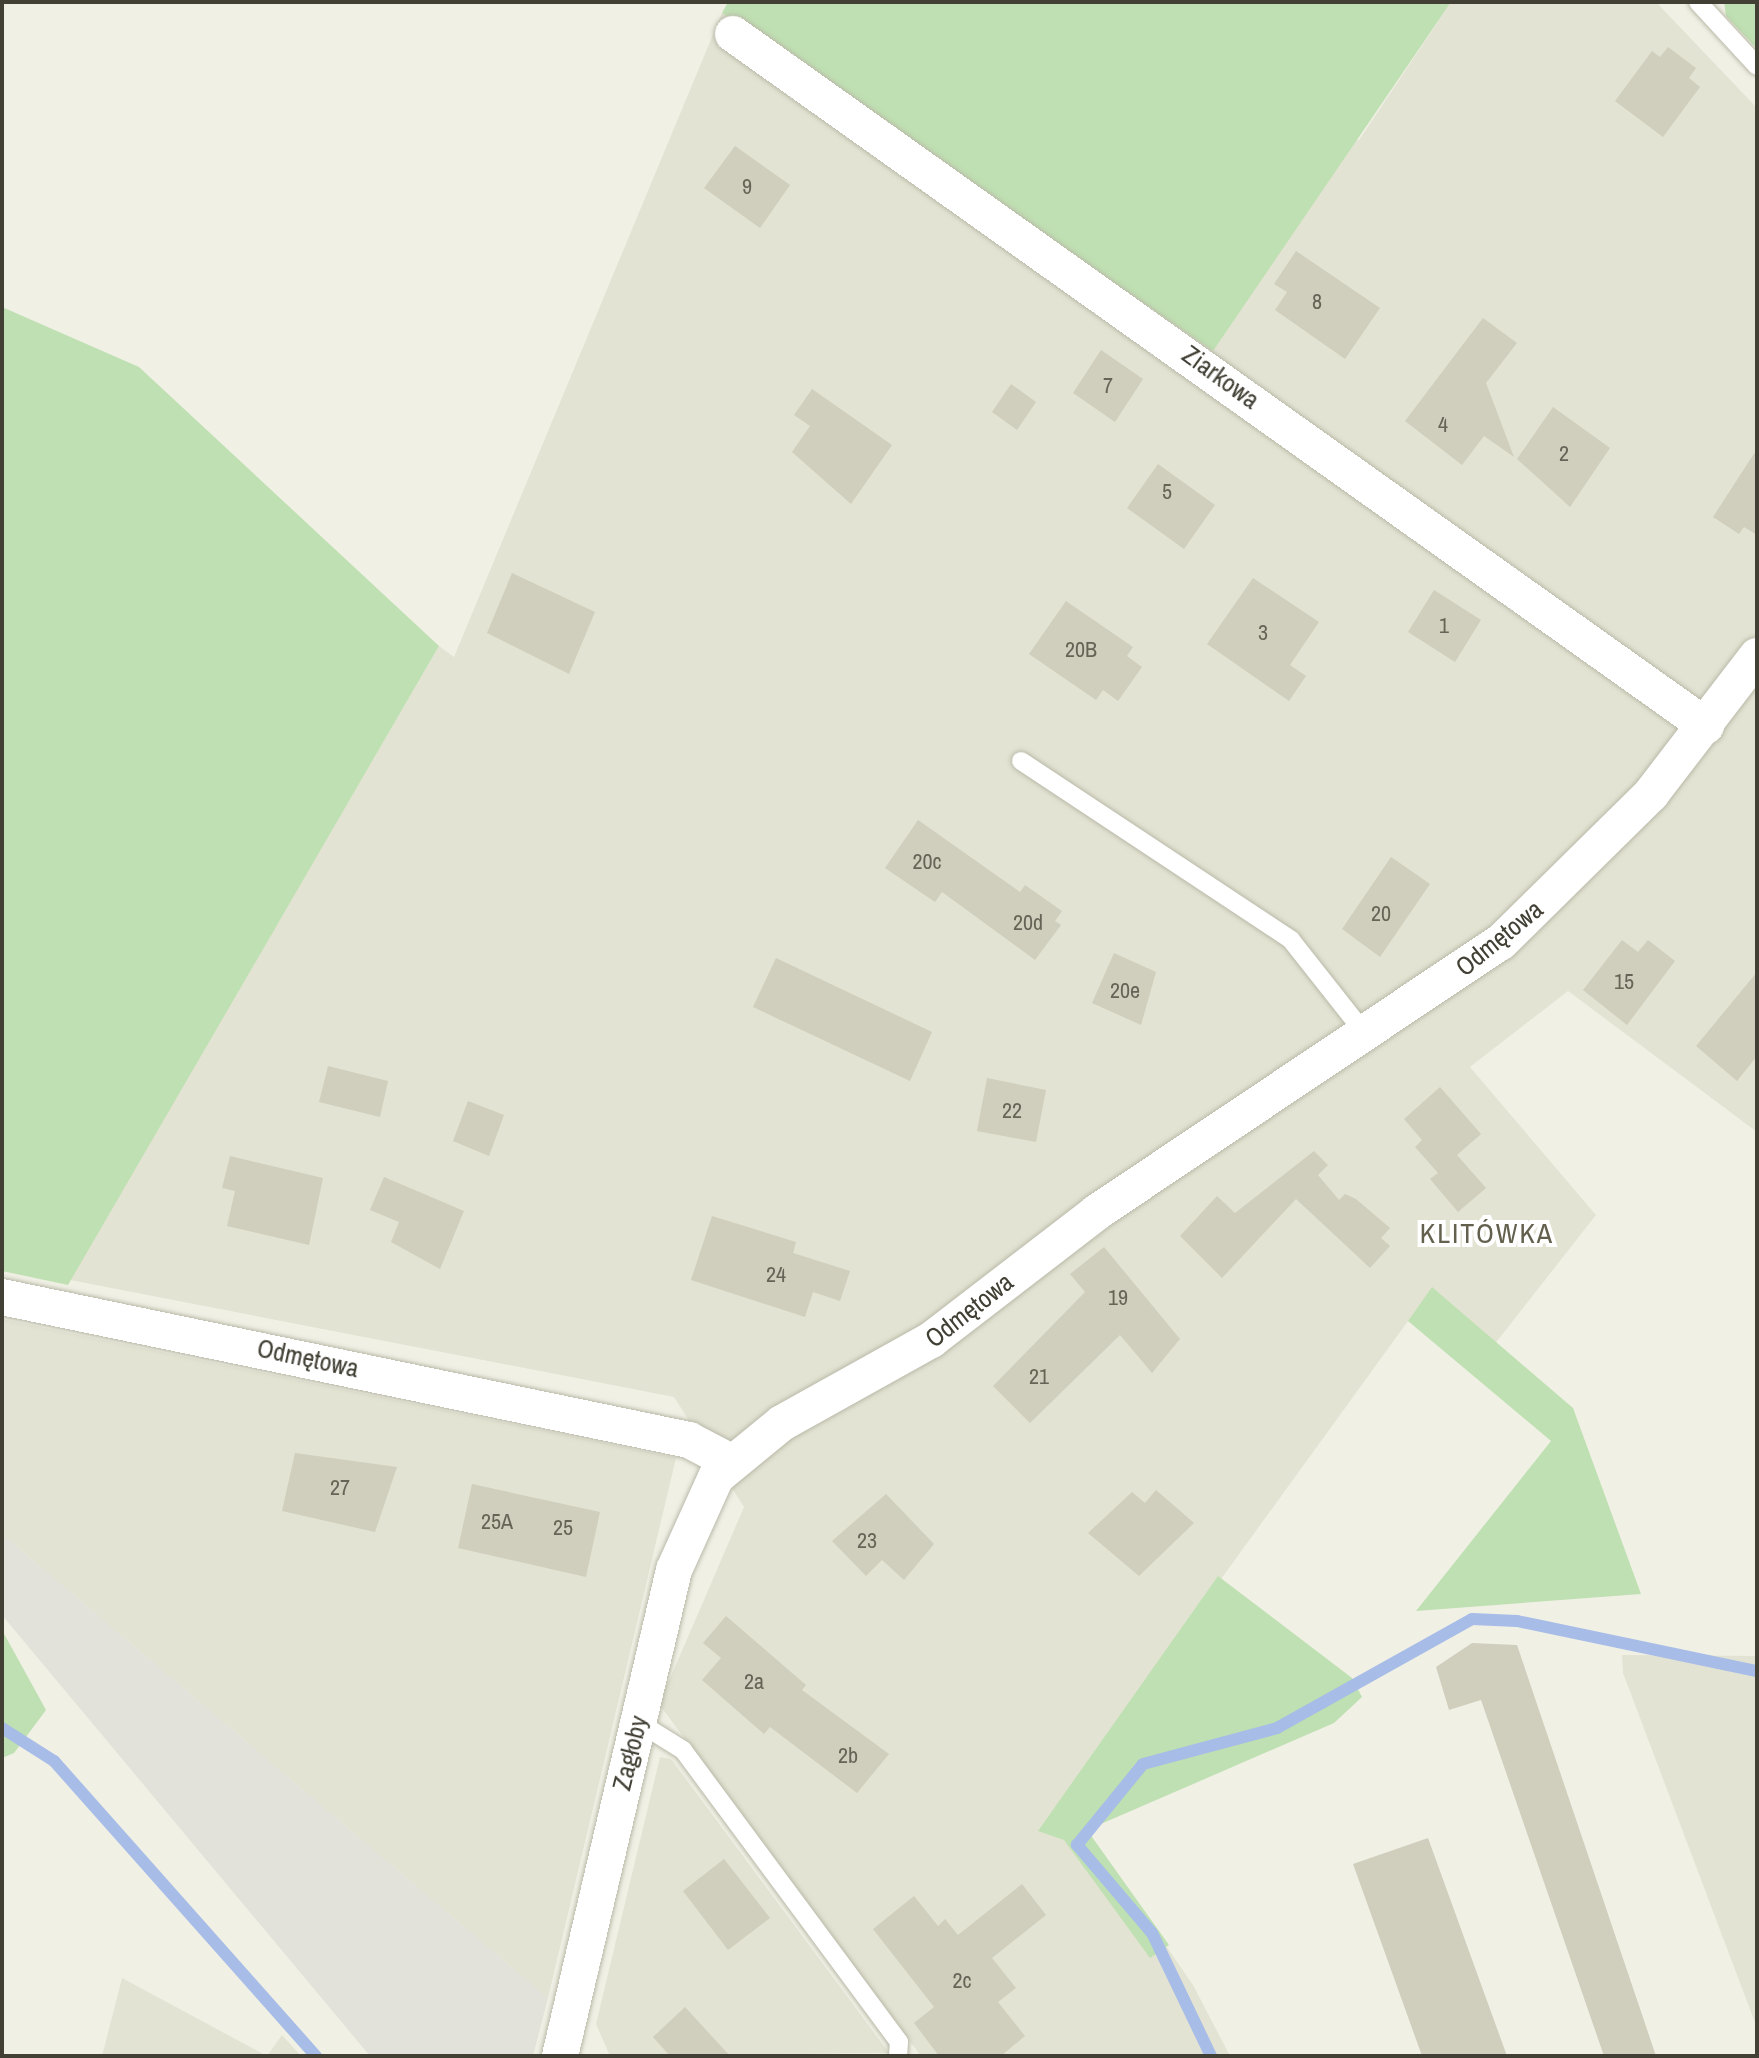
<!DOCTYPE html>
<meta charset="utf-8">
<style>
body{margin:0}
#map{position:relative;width:1759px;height:2058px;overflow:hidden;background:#f0f0e5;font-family:"Archivo Narrow",sans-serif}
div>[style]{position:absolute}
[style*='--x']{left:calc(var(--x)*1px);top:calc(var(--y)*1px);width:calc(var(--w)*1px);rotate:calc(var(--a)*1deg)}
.residential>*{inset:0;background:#e3e3d3}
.industrial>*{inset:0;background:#e2e1da}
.green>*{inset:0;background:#bfe0b2}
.stream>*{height:12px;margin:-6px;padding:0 6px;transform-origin:6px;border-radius:6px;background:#a7bce7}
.building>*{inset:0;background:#d0cebc}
.roads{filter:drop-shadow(0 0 2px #bab9a9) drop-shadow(0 0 2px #bab9a9)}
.service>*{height:18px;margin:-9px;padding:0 9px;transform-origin:9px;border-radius:9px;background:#fff}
.minor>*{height:36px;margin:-18px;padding:0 18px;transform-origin:18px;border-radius:18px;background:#fff}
span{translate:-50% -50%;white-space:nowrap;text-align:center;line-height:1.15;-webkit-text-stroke:8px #fff;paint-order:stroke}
.number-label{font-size:22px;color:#666457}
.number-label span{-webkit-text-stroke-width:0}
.street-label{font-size:26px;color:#424035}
.neighbourhood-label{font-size:28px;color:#63604e;letter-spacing:2px}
.frame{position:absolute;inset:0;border:4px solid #424035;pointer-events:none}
</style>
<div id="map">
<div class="residential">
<i style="clip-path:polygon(1451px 2px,1656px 2px,1757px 108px,1757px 1132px,1568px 991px,1470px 1067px,1596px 1215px,1494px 1345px,1432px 1288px,1039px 1830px,1064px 1840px,1087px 1831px,1193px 1985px,1230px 2056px,921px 2056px,659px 1704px,744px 1507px,674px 1397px,70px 1280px,439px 646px,454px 657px,722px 13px,934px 162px,1359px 140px)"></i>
<i style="clip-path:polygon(2px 1319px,676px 1458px,548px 1998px,2px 1534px)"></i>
<i style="clip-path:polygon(1622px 1655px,1757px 1656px,1757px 2028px,1623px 1673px)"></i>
<i style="clip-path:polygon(660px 1757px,671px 1759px,889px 2053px,610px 2056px,596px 2024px)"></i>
<i style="clip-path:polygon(122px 1978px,267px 2056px,282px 2035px,301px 2056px,102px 2056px)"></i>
</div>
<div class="industrial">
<i style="clip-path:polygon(2px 1534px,548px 1998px,533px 2056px,370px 2056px,2px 1615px)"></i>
</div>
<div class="green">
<i style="clip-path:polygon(728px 2px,1451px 2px,1213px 351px,722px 13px)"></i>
<i style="clip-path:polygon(1724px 2px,1757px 2px,1757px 49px,1726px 16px)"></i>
<i style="clip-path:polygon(2px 307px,139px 367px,439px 646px,68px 1285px,2px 1271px)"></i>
<i style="clip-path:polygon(1432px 1287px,1573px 1408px,1641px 1594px,1416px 1611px,1551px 1441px,1408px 1321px)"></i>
<i style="clip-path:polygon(1218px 1576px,1352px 1678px,1362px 1697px,1334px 1723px,1087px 1830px,1169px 1945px,1150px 1958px,1064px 1840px,1038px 1831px)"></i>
<i style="clip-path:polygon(2px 1630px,46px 1710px,14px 1753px,2px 1758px)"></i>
</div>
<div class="stream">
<i style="--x:2;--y:1728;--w:62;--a:32.4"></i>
<i style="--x:54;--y:1761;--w:395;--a:48.4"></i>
<i style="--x:1211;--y:2056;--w:136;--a:-115.6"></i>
<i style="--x:1152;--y:1933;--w:116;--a:-130.4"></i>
<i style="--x:1077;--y:1845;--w:104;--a:-50.8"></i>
<i style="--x:1143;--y:1764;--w:139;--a:-15"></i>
<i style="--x:1277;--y:1728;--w:223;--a:-29.2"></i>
<i style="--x:1472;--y:1619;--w:45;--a:2.5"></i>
<i style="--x:1517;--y:1621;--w:245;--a:11.8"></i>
</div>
<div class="building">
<i style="clip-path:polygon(1668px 47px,1696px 68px,1689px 78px,1700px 87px,1663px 137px,1615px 101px,1652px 51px,1660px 57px)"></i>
<i style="clip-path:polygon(735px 146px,790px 185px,760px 228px,704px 188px)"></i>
<i style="clip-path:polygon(1296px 251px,1380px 308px,1345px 359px,1275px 310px,1287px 292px,1274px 284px)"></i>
<i style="clip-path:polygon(1483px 318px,1517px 343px,1486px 383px,1514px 457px,1484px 436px,1462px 465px,1405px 421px)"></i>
<i style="clip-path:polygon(1101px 350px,1143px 379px,1115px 422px,1073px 393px)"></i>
<i style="clip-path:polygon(1011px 384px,1036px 402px,1017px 430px,992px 412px)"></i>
<i style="clip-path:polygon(812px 389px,892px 445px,851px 504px,792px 452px,810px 426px,794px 415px)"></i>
<i style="clip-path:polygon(1553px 407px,1610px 448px,1570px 507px,1517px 459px)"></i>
<i style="clip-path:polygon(1757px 449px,1757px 535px,1744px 527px,1739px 534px,1713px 517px)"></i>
<i style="clip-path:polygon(1158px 464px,1215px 505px,1184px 549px,1127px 508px)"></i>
<i style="clip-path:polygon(512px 573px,595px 612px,569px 674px,487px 633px)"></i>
<i style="clip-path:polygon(1253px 578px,1319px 622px,1290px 665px,1306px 676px,1289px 701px,1207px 644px)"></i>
<i style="clip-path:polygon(1434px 590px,1481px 620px,1455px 662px,1408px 632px)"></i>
<i style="clip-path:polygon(1066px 601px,1133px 647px,1127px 656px,1142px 667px,1118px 701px,1103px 690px,1096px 700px,1029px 654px)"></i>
<i style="clip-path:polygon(918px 820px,1020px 892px,1025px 885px,1062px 911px,1055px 921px,1061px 925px,1035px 960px,942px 892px,935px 902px,885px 868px)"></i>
<i style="clip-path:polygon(1391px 857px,1430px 884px,1380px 957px,1342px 929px)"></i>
<i style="clip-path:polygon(1622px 940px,1638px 952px,1648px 940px,1675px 961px,1627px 1025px,1583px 990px)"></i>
<i style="clip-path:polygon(1114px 953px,1156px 972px,1141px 1025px,1092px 1003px)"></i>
<i style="clip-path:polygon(776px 958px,932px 1032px,910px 1081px,753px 1007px)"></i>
<i style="clip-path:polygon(1757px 972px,1757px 1056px,1737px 1081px,1696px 1046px)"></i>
<i style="clip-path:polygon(328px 1066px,388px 1081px,380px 1117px,319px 1102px)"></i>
<i style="clip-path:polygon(987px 1078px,1046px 1090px,1036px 1142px,977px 1131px)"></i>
<i style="clip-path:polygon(1440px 1087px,1481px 1134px,1457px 1155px,1486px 1188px,1458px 1212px,1430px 1179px,1438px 1173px,1415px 1147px,1422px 1140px,1404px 1119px)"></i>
<i style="clip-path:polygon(468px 1101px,504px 1115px,489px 1156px,453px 1141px)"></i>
<i style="clip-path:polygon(1314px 1151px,1328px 1165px,1318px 1175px,1339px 1200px,1345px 1194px,1356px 1199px,1390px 1228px,1381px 1238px,1390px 1246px,1370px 1268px,1296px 1199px,1222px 1278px,1180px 1236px,1217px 1196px,1235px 1213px)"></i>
<i style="clip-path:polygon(230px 1156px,323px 1178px,309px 1245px,227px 1226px,235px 1191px,222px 1188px)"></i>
<i style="clip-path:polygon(384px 1177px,464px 1211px,440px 1269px,391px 1242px,399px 1222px,370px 1210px)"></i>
<i style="clip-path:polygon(712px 1216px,796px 1242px,793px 1253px,850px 1271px,840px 1301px,813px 1292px,805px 1317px,691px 1280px)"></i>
<i style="clip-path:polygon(1104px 1247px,1180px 1339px,1152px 1373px,1120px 1335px,1030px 1423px,993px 1386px,1085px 1292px,1070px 1274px)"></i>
<i style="clip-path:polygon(295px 1453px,397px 1467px,375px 1532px,282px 1511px)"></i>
<i style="clip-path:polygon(472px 1484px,600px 1512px,586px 1577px,458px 1548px)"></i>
<i style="clip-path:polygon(1156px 1490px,1194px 1523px,1139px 1576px,1088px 1533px,1132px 1492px,1145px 1503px)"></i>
<i style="clip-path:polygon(886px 1494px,934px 1544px,904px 1580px,882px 1560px,866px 1576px,832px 1541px)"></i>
<i style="clip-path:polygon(726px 1616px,806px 1685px,802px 1690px,889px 1754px,857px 1793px,770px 1727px,764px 1734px,702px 1680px,721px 1658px,703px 1643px)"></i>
<i style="clip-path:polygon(1472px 1643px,1517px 1645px,1656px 2056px,1604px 2056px,1481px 1700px,1449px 1710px,1436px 1667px)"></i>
<i style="clip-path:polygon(1428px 1838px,1507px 2056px,1422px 2056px,1353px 1864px)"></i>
<i style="clip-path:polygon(724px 1859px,770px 1918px,728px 1950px,683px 1891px)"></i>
<i style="clip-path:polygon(1022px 1884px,1046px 1915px,992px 1958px,1016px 1988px,998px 2002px,1025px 2036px,1001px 2056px,939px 2056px,914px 2023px,934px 2007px,873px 1929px,914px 1896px,938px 1926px,945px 1919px,958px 1935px)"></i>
<i style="clip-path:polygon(685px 2007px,730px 2056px,670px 2056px,653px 2037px)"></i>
</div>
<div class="roads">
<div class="service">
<i style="--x:1698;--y:2;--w:87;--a:47.3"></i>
<i style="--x:1021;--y:761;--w:324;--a:33.5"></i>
<i style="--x:1291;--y:940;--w:121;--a:51.7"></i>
<i style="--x:638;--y:1722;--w:53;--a:31.9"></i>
<i style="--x:683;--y:1750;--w:363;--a:53.5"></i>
<i style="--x:899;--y:2042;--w:14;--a:94"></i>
</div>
<div class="minor">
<i style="--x:733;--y:34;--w:1194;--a:35.42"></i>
<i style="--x:2;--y:1297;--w:702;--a:11.76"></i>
<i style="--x:689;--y:1440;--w:45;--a:27.7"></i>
<i style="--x:560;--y:2056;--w:499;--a:-76.8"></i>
<i style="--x:674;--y:1570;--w:102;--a:-65.7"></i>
<i style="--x:716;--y:1477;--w:85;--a:-39.3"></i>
<i style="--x:782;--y:1423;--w:171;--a:-29.1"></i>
<i style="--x:931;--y:1340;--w:210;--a:-37.6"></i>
<i style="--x:1097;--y:1212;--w:486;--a:-33.8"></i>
<i style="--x:1501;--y:942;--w:211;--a:-44.6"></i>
<i style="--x:1651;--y:794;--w:174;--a:-52.5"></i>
</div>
</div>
<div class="number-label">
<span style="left:747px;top:187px">9</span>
<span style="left:1317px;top:302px">8</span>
<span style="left:1108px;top:386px">7</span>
<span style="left:1443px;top:425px">4</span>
<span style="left:1564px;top:454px">2</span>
<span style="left:1167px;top:492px">5</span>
<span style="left:1444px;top:626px">1</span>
<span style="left:1263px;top:633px">3</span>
<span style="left:1081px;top:650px">20B</span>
<span style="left:927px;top:862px">20c</span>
<span style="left:1381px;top:914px">20</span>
<span style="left:1028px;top:923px">20d</span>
<span style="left:1624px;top:982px">15</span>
<span style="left:1125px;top:991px">20e</span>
<span style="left:1012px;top:1111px">22</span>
<span style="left:776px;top:1275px">24</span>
<span style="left:1118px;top:1298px">19</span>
<span style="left:1039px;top:1377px">21</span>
<span style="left:340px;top:1488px">27</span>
<span style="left:497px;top:1522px">25A</span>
<span style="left:563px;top:1528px">25</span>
<span style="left:867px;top:1541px">23</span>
<span style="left:754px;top:1682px">2a</span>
<span style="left:848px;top:1756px">2b</span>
<span style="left:962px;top:1981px">2c</span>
</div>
<div class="street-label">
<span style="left:1221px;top:377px;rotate:36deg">Ziarkowa</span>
<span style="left:1499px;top:938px;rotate:-39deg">Odmętowa</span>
<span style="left:969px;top:1310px;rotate:-38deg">Odmętowa</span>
<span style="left:308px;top:1358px;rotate:12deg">Odmętowa</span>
<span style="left:630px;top:1753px;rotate:-76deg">Zagłoby</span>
</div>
<div class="neighbourhood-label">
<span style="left:1487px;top:1233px">KLITÓWKA</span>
</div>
<div class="frame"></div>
</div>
